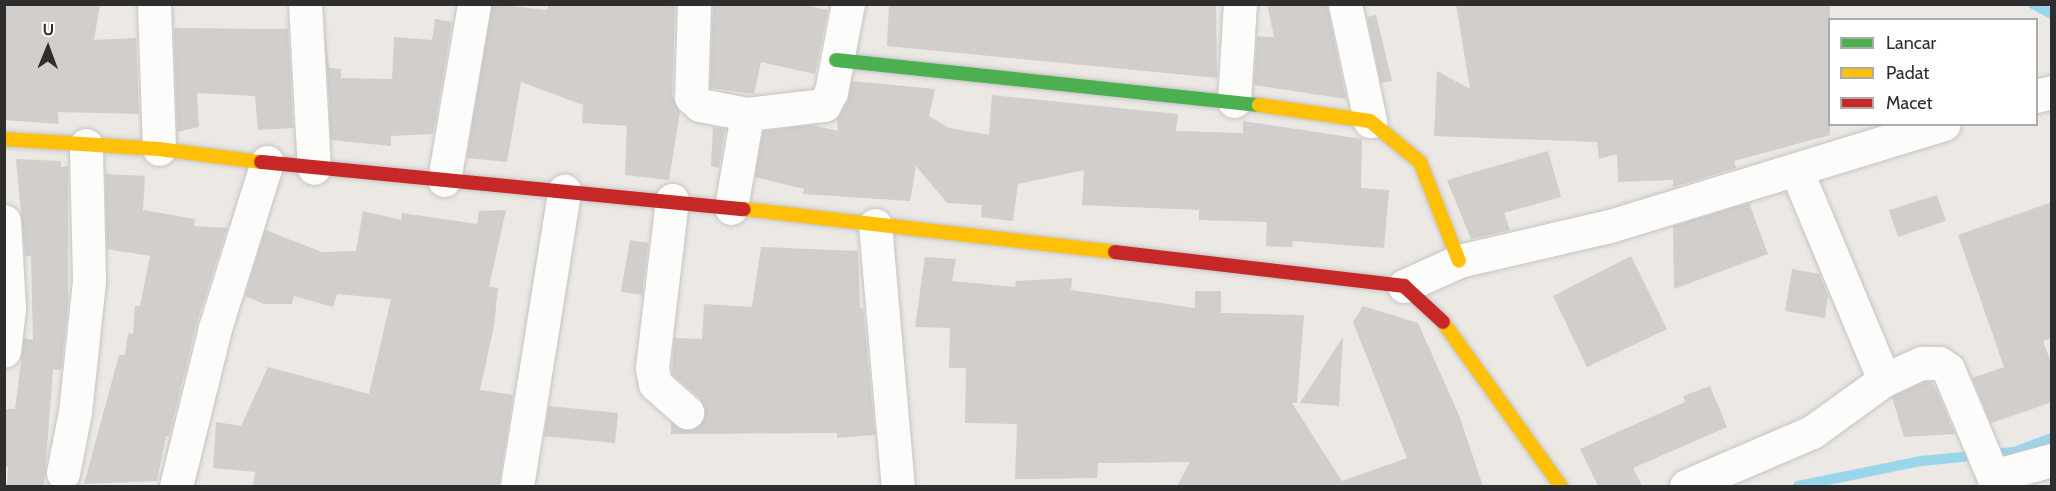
<!DOCTYPE html>
<style>
body{margin:0}
#map{position:relative;width:2056px;height:491px;overflow:hidden;background:#ece8e4;font-family:Cabin,sans-serif}
div>[style]{position:absolute}
[style*='--x']{left:calc(var(--x)*1px);top:calc(var(--y)*1px);width:calc(var(--w)*1px);rotate:calc(var(--a)*1deg)}
.stream>*{height:10px;margin:-5px;padding:0 5px;transform-origin:5px;border-radius:5px;background:#99d6ec}
.building>*{inset:0;background:#d1cecb}
.roads{filter:drop-shadow(0 0 2px #c5c4c5) drop-shadow(0 0 2px #c5c4c5)}
.street>*{height:33px;margin:-16.5px;padding:0 16.5px;transform-origin:16.5px;border-radius:16.5px;background:#fcfcfb}
.fast>*{height:14px;margin:-7px;padding:0 7px;transform-origin:7px;border-radius:7px;background:#4caf50}
.slow>*{height:14px;margin:-7px;padding:0 7px;transform-origin:7px;border-radius:7px;background:#ffc107}
.jam>*{height:14px;margin:-7px;padding:0 7px;transform-origin:7px;border-radius:7px;background:#c62828}
span{translate:-50% -50%;white-space:nowrap;text-align:center;line-height:1.15;-webkit-text-stroke:6px #fff;paint-order:stroke}
.frame{position:absolute;inset:0;border:6px solid #2e2e2e;pointer-events:none}
.legend{position:absolute;left:1828px;top:18px;width:210px;height:108px;box-sizing:border-box;background:#fff;border:2px solid #ababab;margin:0;padding:8px 10px;list-style:none;font-size:18px;color:#2e2e2e}
.legend li{display:flex;align-items:center;gap:12px;height:30px}
.legend b{width:30px;border:2px solid #ababab}
.north{position:absolute;left:18px;top:18px;width:60px;height:60px;-webkit-text-stroke:4px #fff;paint-order:stroke;rotate:1deg;font-size:16px;font-weight:700;line-height:24px;text-align:center;color:#2e2e2e}
.north::after{content:'';display:block;margin:auto;width:21px;height:27px;background:#2e2e2e;clip-path:polygon(50% 0,100% 100%,50% 72%,0 100%)}
</style>
<div id="map">
<div class="stream">
<i style="--x:2033;--y:4;--w:21;--a:28"></i>
<i style="--x:1798;--y:486;--w:126;--a:-11.5"></i>
<i style="--x:1921;--y:461;--w:93;--a:-5.5"></i>
<i style="--x:2014;--y:452;--w:40;--a:-20.2"></i>
</div>
<div class="building">
<i style="clip-path:polygon(4px 4px,100px 4px,94px 40px,136px 38px,139px 114px,58px 112px,59px 124px,4px 120px)"></i>
<i style="clip-path:polygon(492px 4px,547px 10px,549px 4px,675px 4px,672px 96px,680px 112px,669px 180px,625px 175px,627px 126px,582px 123px,583px 105px,521px 82px,507px 162px,467px 158px)"></i>
<i style="clip-path:polygon(713px 4px,800px 4px,828px 10px,815px 74px,761px 62px,754px 94px,710px 88px)"></i>
<i style="clip-path:polygon(889px 4px,1216px 4px,1217px 78px,887px 46px)"></i>
<i style="clip-path:polygon(1267px 4px,1327px 4px,1346px 99px,1254px 85px,1257px 36px,1274px 37px)"></i>
<i style="clip-path:polygon(1456px 4px,1830px 4px,1830px 135px,1734px 161px,1736px 168px,1673px 187px,1673px 180px,1618px 182px,1617px 154px,1599px 159px,1597px 142px,1434px 136px,1437px 71px,1470px 89px)"></i>
<i style="clip-path:polygon(1376px 15px,1392px 81px,1381px 83px,1367px 17px)"></i>
<i style="clip-path:polygon(435px 19px,452px 22px,433px 134px,391px 136px,391px 146px,331px 140px,325px 29px,329px 68px,341px 69px,341px 78px,392px 79px,394px 37px,432px 40px)"></i>
<i style="clip-path:polygon(174px 28px,288px 29px,293px 128px,258px 130px,255px 96px,197px 93px,199px 127px,177px 132px)"></i>
<i style="clip-path:polygon(852px 81px,935px 89px,929px 116px,949px 128px,989px 135px,992px 95px,1178px 114px,1176px 131px,1243px 133px,1243px 121px,1362px 139px,1361px 188px,1389px 190px,1384px 248px,1293px 241px,1292px 247px,1266px 246px,1267px 222px,1199px 220px,1199px 210px,1082px 205px,1084px 170px,1018px 184px,1013px 221px,981px 217px,982px 205px,947px 203px,916px 166px,910px 201px,803px 194px,804px 189px,755px 177px,763px 131px,812px 125px,838px 131px,837px 118px,848px 101px)"></i>
<i style="clip-path:polygon(713px 127px,725px 129px,719px 168px,711px 166px)"></i>
<i style="clip-path:polygon(1548px 151px,1561px 197px,1504px 213px,1510px 230px,1471px 239px,1447px 180px)"></i>
<i style="clip-path:polygon(16px 159px,61px 161px,61px 167px,68px 166px,68px 305px,61px 370px,53px 370px,44px 486px,7px 486px,8px 467px,4px 467px,4px 409px,15px 409px,24px 338px,33px 340px,31px 256px,25px 256px)"></i>
<i style="clip-path:polygon(105px 174px,145px 176px,143px 210px,195px 219px,194px 226px,227px 228px,197px 322px,169px 436px,166px 436px,157px 481px,84px 484px,119px 355px,125px 355px,128px 333px,133px 334px,135px 306px,140px 306px,150px 256px,107px 249px)"></i>
<i style="clip-path:polygon(1937px 195px,1946px 221px,1898px 237px,1889px 210px)"></i>
<i style="clip-path:polygon(2052px 202px,2052px 338px,2043px 341px,2052px 365px,2052px 402px,1991px 423px,1972px 378px,2004px 367px,1958px 235px)"></i>
<i style="clip-path:polygon(1749px 203px,1768px 254px,1674px 289px,1673px 226px)"></i>
<i style="clip-path:polygon(506px 210px,489px 287px,498px 288px,494px 326px,480px 390px,513px 395px,499px 486px,253px 486px,255px 472px,213px 468px,216px 422px,241px 426px,268px 367px,369px 394px,391px 299px,337px 294px,333px 307px,294px 296px,292px 304px,264px 304px,245px 296px,265px 230px,322px 252px,356px 251px,363px 211px,401px 220px,402px 213px,477px 224px,479px 211px)"></i>
<i style="clip-path:polygon(630px 240px,648px 243px,642px 295px,621px 292px)"></i>
<i style="clip-path:polygon(761px 247px,858px 251px,860px 308px,863px 308px,875px 435px,837px 438px,837px 433px,671px 434px,671px 423px,683px 430px,692px 430px,705px 415px,700px 398px,672px 374px,674px 338px,702px 339px,704px 304px,752px 307px)"></i>
<i style="clip-path:polygon(1631px 256px,1667px 329px,1587px 367px,1553px 296px)"></i>
<i style="clip-path:polygon(925px 257px,956px 259px,952px 281px,1015px 287px,1016px 281px,1072px 278px,1071px 290px,1195px 308px,1195px 291px,1221px 291px,1221px 313px,1304px 315px,1297px 403px,1292px 403px,1342px 481px,1407px 458px,1353px 322px,1363px 306px,1418px 323px,1459px 415px,1483px 486px,1177px 486px,1190px 462px,1098px 463px,1097px 478px,1015px 479px,1017px 424px,965px 423px,966px 368px,949px 368px,950px 328px,915px 327px)"></i>
<i style="clip-path:polygon(1792px 269px,1819px 274px,1828px 295px,1825px 318px,1785px 311px)"></i>
<i style="clip-path:polygon(1343px 337px,1339px 406px,1300px 403px)"></i>
<i style="clip-path:polygon(1925px 382px,1931px 382px,1937px 391px,1955px 434px,1904px 437px,1892px 397px)"></i>
<i style="clip-path:polygon(1710px 386px,1727px 427px,1633px 468px,1642px 486px,1598px 486px,1580px 449px,1685px 402px,1683px 396px)"></i>
<i style="clip-path:polygon(549px 406px,618px 413px,615px 443px,544px 436px)"></i>
</div>
<div class="roads">
<div class="street">
<i style="--x:154;--y:4;--w:145;--a:88"></i>
<i style="--x:305;--y:4;--w:164;--a:86.9"></i>
<i style="--x:694;--y:4;--w:93;--a:91.8"></i>
<i style="--x:691;--y:97;--w:12;--a:42"></i>
<i style="--x:700;--y:105;--w:48;--a:10.8"></i>
<i style="--x:1345;--y:4;--w:120;--a:77.9"></i>
<i style="--x:2036;--y:96;--w:16;--a:-14"></i>
<i style="--x:1234;--y:101;--w:97;--a:-86.5"></i>
<i style="--x:444;--y:180;--w:179;--a:-80.3"></i>
<i style="--x:672;--y:200;--w:169;--a:96.8"></i>
<i style="--x:652;--y:368;--w:16;--a:79"></i>
<i style="--x:655;--y:384;--w:43;--a:41.2"></i>
<i style="--x:731;--y:208;--w:95;--a:-80.3"></i>
<i style="--x:747;--y:114;--w:78;--a:-6.7"></i>
<i style="--x:824;--y:105;--w:15;--a:-62"></i>
<i style="--x:831;--y:92;--w:90;--a:-79.1"></i>
<i style="--x:4;--y:221;--w:87;--a:86.7"></i>
<i style="--x:9;--y:308;--w:43;--a:96.6"></i>
<i style="--x:875;--y:225;--w:262;--a:85"></i>
<i style="--x:1404;--y:286;--w:60;--a:-24.4"></i>
<i style="--x:1459;--y:261;--w:155;--a:-13.1"></i>
<i style="--x:1610;--y:226;--w:349;--a:-17"></i>
<i style="--x:1884;--y:380;--w:41;--a:-24.7"></i>
<i style="--x:1921;--y:363;--w:18;--a:0"></i>
<i style="--x:1939;--y:363;--w:11;--a:34"></i>
<i style="--x:1948;--y:369;--w:116;--a:67.2"></i>
<i style="--x:1993;--y:476;--w:61;--a:-15.2"></i>
<i style="--x:63;--y:473;--w:62;--a:-78.9"></i>
<i style="--x:75;--y:412;--w:132;--a:-83.9"></i>
<i style="--x:89;--y:281;--w:136;--a:-91.3"></i>
<i style="--x:176;--y:486;--w:163;--a:-76.1"></i>
<i style="--x:215;--y:328;--w:174;--a:-72.6"></i>
<i style="--x:517;--y:486;--w:299;--a:-80.9"></i>
<i style="--x:1686;--y:486;--w:137;--a:-23.2"></i>
<i style="--x:1812;--y:432;--w:89;--a:-35.8"></i>
<i style="--x:1884;--y:380;--w:228;--a:-112.7"></i>
</div>
<div class="fast">
<i style="--x:836;--y:60;--w:425;--a:6.1"></i>
</div>
<div class="slow">
<i style="--x:1259;--y:105;--w:112;--a:8.2"></i>
<i style="--x:1370;--y:121;--w:65;--a:39.4"></i>
<i style="--x:1420;--y:162;--w:106;--a:68.5"></i>
<i style="--x:4;--y:139;--w:155;--a:3.7"></i>
<i style="--x:159;--y:149;--w:103;--a:7.3"></i>
<i style="--x:744;--y:209;--w:373;--a:6.6"></i>
<i style="--x:1443;--y:322;--w:202;--a:54.3"></i>
</div>
<div class="jam">
<i style="--x:261;--y:162;--w:485;--a:5.6"></i>
<i style="--x:1115;--y:252;--w:291;--a:6.7"></i>
<i style="--x:1404;--y:286;--w:53;--a:42.7"></i>
</div>
</div>
<div class="frame"></div>
<ul class="legend">
<li><b style="height:8px;background:#4caf50"></b>Lancar</li>
<li><b style="height:8px;background:#ffc107"></b>Padat</li>
<li><b style="height:8px;background:#c62828"></b>Macet</li>
</ul>
<div class="north">U</div>
</div>
